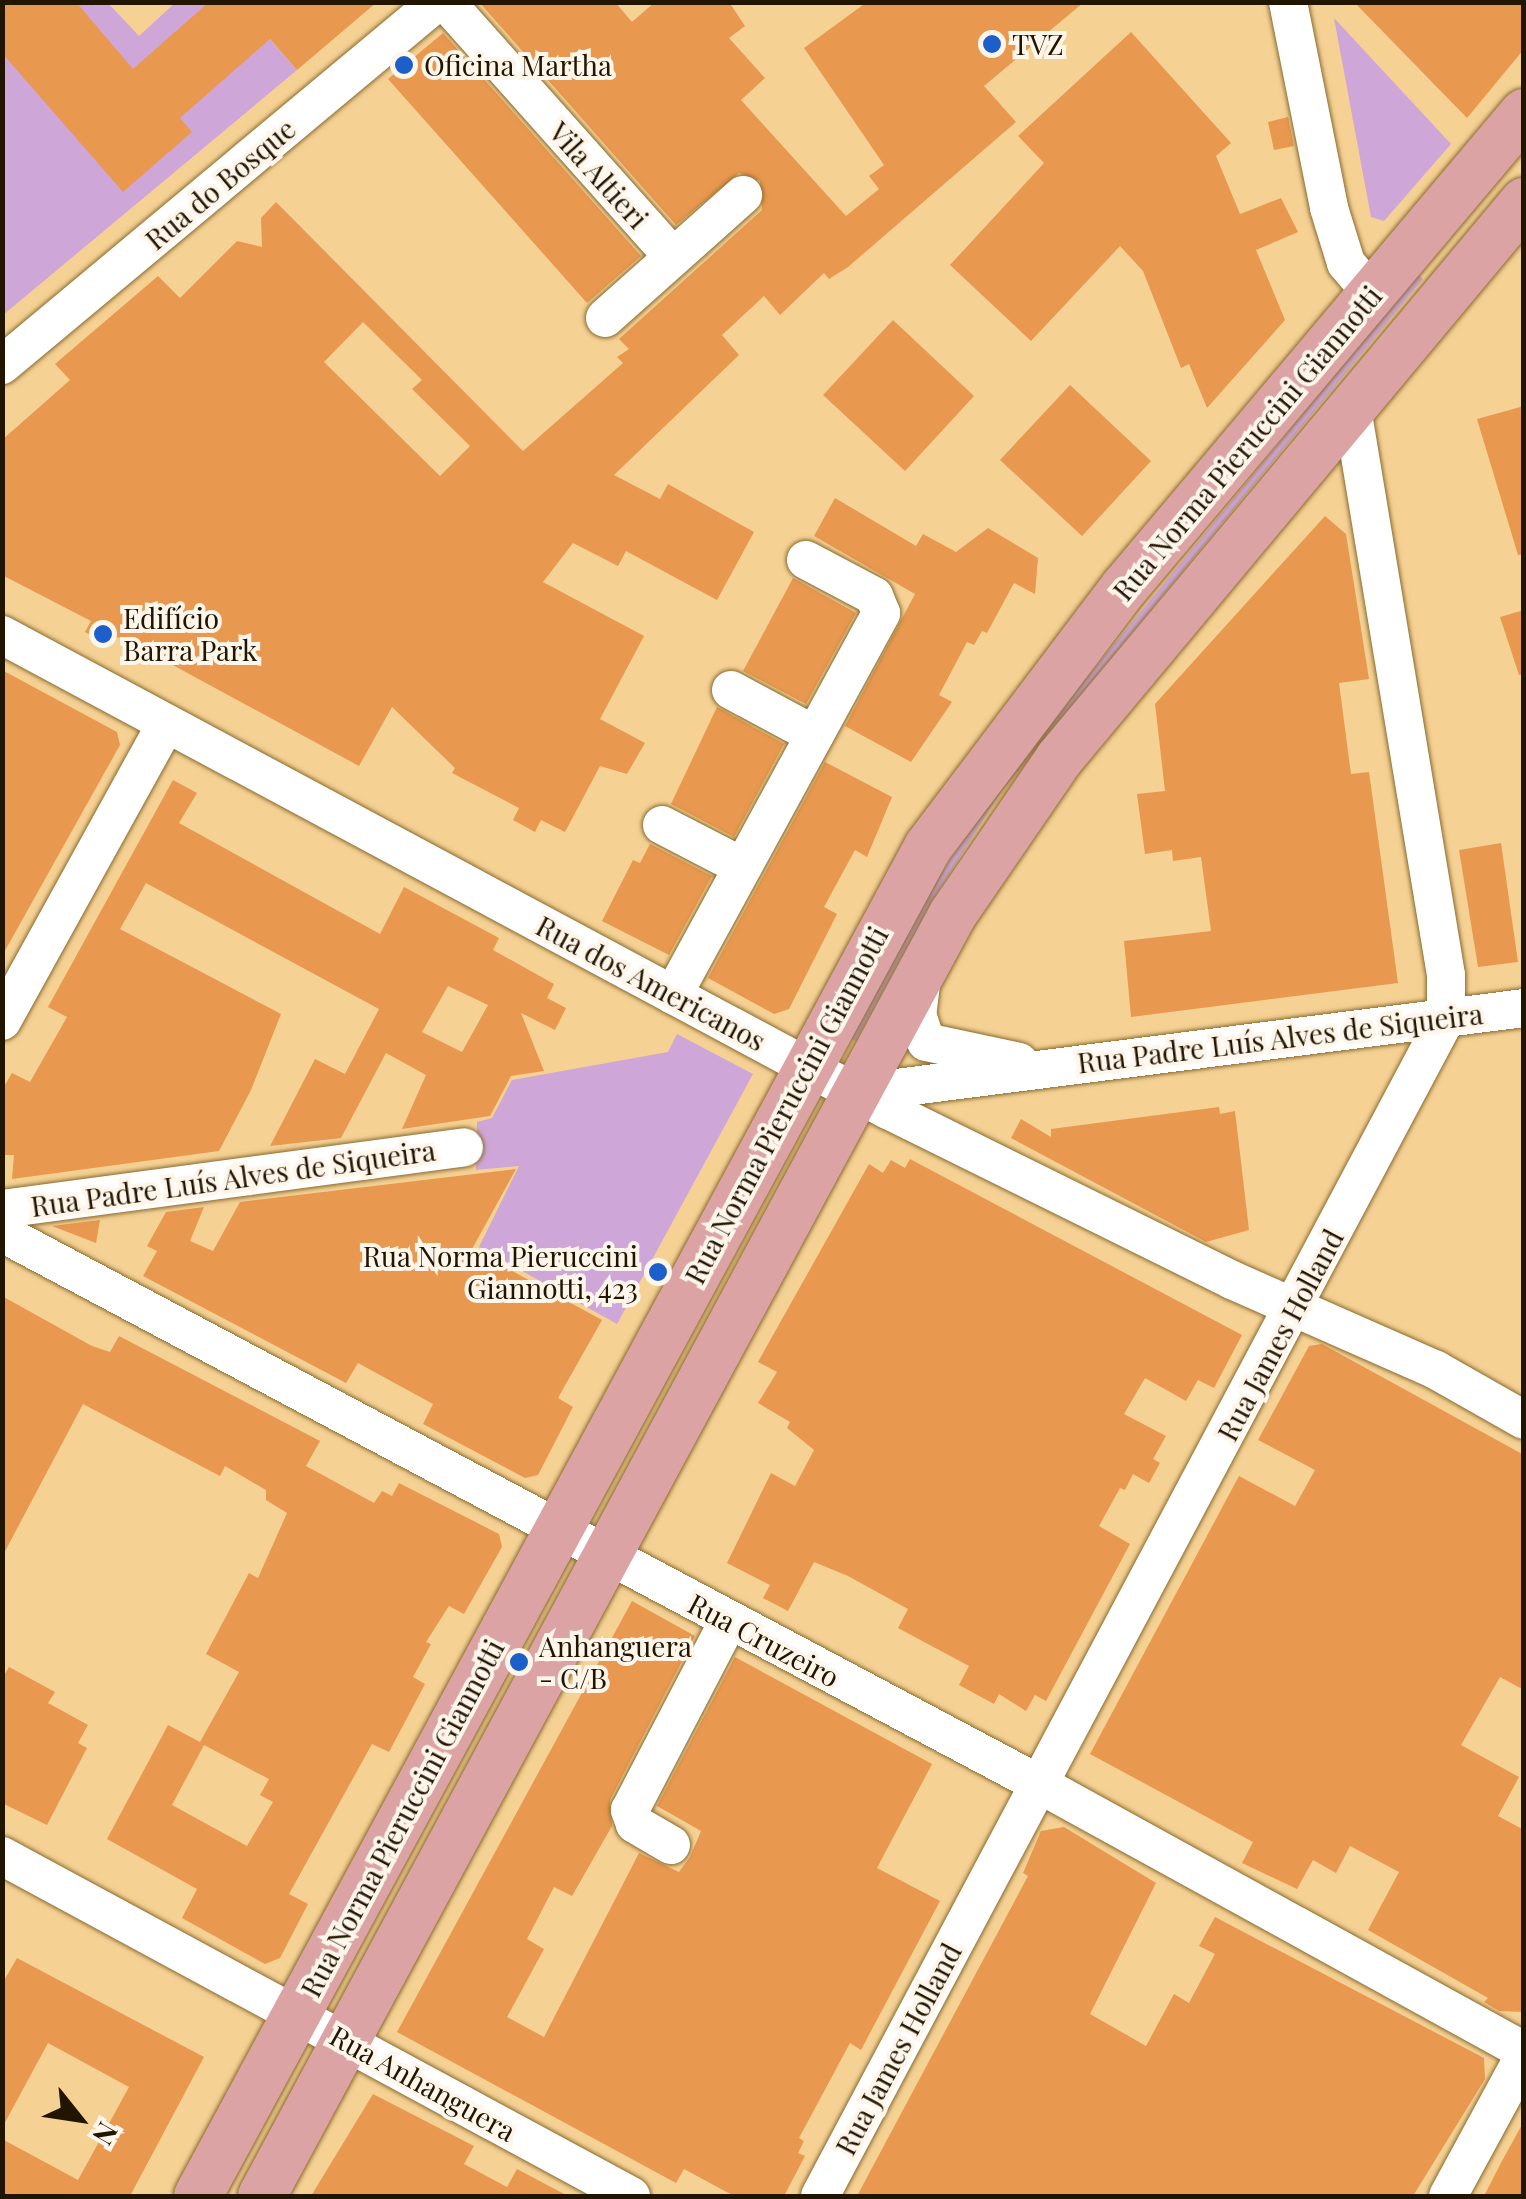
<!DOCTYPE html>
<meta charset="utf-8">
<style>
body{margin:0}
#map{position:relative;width:1526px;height:2199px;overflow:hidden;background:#f5d194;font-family:"Playfair Display",serif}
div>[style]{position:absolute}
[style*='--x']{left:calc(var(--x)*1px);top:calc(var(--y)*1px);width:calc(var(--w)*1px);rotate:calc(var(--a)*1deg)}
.green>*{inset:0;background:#cfa6d8}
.building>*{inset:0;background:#e9984f}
.roads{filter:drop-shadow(0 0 2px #8a6a2e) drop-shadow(0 0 2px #8a6a2e)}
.minor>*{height:38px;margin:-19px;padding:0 19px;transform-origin:19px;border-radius:19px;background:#fff}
.major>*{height:48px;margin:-24px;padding:0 24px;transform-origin:24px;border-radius:24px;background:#dca3a4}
.dots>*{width:28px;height:28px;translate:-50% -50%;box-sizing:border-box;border:5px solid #fef6eb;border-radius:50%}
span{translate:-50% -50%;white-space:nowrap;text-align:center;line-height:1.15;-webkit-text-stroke:8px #fef6eb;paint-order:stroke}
.poi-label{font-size:28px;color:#221500}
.left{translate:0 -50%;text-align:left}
.right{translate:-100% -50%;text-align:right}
.street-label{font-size:28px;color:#221500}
.frame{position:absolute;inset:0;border:5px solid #221500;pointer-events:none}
.north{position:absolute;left:30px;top:2069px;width:100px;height:100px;-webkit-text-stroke:8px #fef6eb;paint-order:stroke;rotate:120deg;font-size:28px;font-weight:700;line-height:40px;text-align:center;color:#221500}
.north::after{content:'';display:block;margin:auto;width:35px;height:45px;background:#221500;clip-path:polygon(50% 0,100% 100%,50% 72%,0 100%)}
</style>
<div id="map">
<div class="green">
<i style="clip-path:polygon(3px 3px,108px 3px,139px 36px,175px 3px,238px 3px,297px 70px,3px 315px)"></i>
<i style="clip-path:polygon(1334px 18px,1451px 144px,1384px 221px,1371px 217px)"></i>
<i style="clip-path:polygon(1418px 274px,1423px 279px,1001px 792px,932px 901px,856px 1041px,850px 1038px,926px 897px,997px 787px)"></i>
<i style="clip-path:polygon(677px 1034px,753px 1074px,617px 1324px,479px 1247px,519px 1166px,476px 1170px,477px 1122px,492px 1118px,512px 1080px,668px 1052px)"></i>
</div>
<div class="building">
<i style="clip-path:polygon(2px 2px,76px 2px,133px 69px,209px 2px,377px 2px,297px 70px,270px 39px,180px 118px,192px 132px,123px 192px,2px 53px)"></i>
<i style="clip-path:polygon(evenodd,479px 2px,615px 2px,632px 22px,655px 2px,729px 2px,745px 26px,729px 38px,765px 78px,741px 100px,846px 216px,879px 189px,869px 176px,884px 165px,804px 48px,867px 2px,1084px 2px,984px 86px,1016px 122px,848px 267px,829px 279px,824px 273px,780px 315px,764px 296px,722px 335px,739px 355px,614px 475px,660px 499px,668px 484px,754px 532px,717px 600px,626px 551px,618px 566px,573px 543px,543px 582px,644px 636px,600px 719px,645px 743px,627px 774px,600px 766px,565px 832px,541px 820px,535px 832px,513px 820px,519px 808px,452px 773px,455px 768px,392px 707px,359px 766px,123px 638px,113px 637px,109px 645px,85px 632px,91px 621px,2px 575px,2px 440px,70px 380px,55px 364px,158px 276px,180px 298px,237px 241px,262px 247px,261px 218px,276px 202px,523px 451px,623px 363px,617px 357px,629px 349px,619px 339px,762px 210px,760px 181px,739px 173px,676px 225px,479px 2px,363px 322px,422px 380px,412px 389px,470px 446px,440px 476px,324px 362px,363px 322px)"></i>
<i style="clip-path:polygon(1354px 2px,1524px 2px,1524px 49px,1467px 118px)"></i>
<i style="clip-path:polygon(1131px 32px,1231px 143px,1216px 156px,1240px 214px,1281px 198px,1298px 232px,1256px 250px,1285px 320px,1207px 408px,1189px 364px,1181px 368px,1143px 271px,1120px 246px,1031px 341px,950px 265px,1044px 163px,1018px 136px)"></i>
<i style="clip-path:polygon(443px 33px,641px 256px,587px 303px,388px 79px)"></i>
<i style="clip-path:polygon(1288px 117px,1294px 146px,1274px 150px,1268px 122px)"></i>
<i style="clip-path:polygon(893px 320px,974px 396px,905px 471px,823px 395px)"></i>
<i style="clip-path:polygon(1070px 385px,1151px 461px,1082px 536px,1000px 460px)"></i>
<i style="clip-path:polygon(1524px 406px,1524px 554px,1518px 555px,1477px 419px)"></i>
<i style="clip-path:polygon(835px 498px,916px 546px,923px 534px,956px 552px,988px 528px,1038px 558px,1035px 594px,1014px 583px,987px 633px,982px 631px,974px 645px,967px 642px,939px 695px,952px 702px,911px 762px,845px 726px,915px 594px,814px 536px)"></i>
<i style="clip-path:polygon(1325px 516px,1346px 534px,1369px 679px,1339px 683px,1351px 774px,1369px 772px,1398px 983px,1131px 1017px,1124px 941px,1211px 931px,1201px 857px,1173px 861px,1172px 850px,1145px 854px,1137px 794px,1165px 791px,1155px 704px)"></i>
<i style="clip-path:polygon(793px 578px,856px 613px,806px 704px,743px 671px)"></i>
<i style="clip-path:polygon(1524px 610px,1524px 674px,1519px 675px,1500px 617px)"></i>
<i style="clip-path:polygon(2px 670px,117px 732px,120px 745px,2px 956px)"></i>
<i style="clip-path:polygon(717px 707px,784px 744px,734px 837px,671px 804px)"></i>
<i style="clip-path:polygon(825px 762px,892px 797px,867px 857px,855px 850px,824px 907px,837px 914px,789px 1009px,774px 1014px,708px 978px)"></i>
<i style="clip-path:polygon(evenodd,173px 780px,197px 793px,179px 823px,380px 934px,404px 887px,499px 938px,493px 950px,554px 984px,547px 998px,566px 1008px,555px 1030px,521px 1013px,544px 1071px,511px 1076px,490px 1116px,402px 1129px,426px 1075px,386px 1053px,341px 1138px,270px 1146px,315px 1059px,345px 1074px,379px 1009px,146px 883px,120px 929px,281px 1014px,251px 1090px,219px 1151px,12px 1179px,14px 1155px,2px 1155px,2px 1090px,12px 1073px,30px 1082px,67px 1017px,48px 1007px,173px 780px,448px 986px,488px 1005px,462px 1052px,422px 1032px,448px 986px)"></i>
<i style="clip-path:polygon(1501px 843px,1518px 962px,1478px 967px,1459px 850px)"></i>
<i style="clip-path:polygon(650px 844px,712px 876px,669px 955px,602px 921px,633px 860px,640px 863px)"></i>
<i style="clip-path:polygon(1219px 1107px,1220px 1114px,1235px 1111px,1249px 1230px,1206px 1242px,1011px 1138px,1021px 1119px,1051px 1137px,1051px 1129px)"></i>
<i style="clip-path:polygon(910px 1159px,1242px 1335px,1214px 1388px,1198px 1380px,1186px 1401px,1145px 1378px,1124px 1414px,1166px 1436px,1153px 1459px,1160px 1463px,1149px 1483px,1133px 1474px,1125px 1490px,1120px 1488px,1099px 1526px,1130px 1544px,1046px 1701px,1035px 1695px,1026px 1711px,999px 1694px,994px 1704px,959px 1685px,969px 1666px,898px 1628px,908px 1609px,848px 1576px,814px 1562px,788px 1611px,763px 1598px,770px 1585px,727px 1563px,771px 1473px,795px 1486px,814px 1450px,787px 1428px,790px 1422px,758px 1403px,777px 1372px,758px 1362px,869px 1164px,883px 1173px,891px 1160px,905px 1168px)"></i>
<i style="clip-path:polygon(516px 1169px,472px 1249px,602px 1320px,558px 1398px,573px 1407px,538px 1475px,525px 1478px,423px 1424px,433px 1404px,358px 1363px,346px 1383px,143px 1276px,157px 1251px,147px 1246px,166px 1212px,204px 1207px,190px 1241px,213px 1251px,240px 1202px)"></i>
<i style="clip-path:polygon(100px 1220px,96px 1243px,52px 1226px)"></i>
<i style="clip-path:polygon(evenodd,2px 1296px,92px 1346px,110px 1352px,119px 1336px,320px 1441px,306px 1466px,374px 1503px,382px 1491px,392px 1496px,399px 1483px,499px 1534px,502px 1547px,464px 1614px,449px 1606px,426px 1642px,431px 1644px,413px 1677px,425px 1684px,389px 1752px,372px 1744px,289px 1894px,308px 1904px,280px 1958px,265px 1964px,182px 1918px,197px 1889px,107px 1839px,168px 1725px,200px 1742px,239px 1672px,206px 1654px,249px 1573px,258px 1578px,287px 1513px,266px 1500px,266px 1490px,225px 1466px,220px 1476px,83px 1404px,2px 1557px,2px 1296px,204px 1745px,269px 1779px,260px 1795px,273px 1802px,247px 1846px,172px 1805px,204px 1745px)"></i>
<i style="clip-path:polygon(1322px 1344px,1524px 1455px,1524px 1690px,1500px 1677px,1461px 1745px,1519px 1777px,1498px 1816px,1524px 1830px,1524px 2012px,1499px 2011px,1484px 2002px,1488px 1998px,1368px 1930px,1399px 1872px,1350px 1846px,1336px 1873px,1313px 1860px,1297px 1889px,1242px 1863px,1253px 1842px,1090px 1754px,1239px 1476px,1295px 1506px,1315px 1470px,1258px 1440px,1309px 1346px)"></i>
<i style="clip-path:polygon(632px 1601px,695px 1636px,610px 1800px,612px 1826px,572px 1896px,554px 1887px,527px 1939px,544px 1949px,507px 2017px,544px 2037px,639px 1853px,679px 1872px,690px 1857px,701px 1831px,657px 1806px,735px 1657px,932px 1764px,877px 1868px,940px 1901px,861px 2050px,850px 2043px,799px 2138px,804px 2141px,798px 2153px,805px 2156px,784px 2196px,734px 2196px,684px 2169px,676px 2183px,397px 2032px)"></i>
<i style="clip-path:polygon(9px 1667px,55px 1692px,48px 1703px,88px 1725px,78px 1743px,87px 1748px,47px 1825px,2px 1803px,2px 1679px)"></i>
<i style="clip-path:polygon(1064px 1827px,1156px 1883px,1090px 2014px,1146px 2046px,1174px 1994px,1189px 2003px,1215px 1954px,1199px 1946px,1215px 1917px,1484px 2058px,1485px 2079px,1413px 2196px,857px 2196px,1028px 1876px,1023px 1873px,1041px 1831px)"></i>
<i style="clip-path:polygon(17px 1958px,204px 2057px,130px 2196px,2px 2196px,2px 2139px,78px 2180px,129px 2087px,48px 2043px,2px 2128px,2px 1984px)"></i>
<i style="clip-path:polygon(373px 2094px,474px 2146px,464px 2164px,507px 2187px,517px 2169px,568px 2196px,311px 2196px)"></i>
<i style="clip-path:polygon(1524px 2121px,1524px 2196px,1484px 2196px,1502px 2161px)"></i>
</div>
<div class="roads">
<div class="minor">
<i style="--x:446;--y:2;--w:341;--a:48.3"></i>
<i style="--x:1288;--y:2;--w:210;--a:78.7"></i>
<i style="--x:1329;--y:208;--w:58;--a:72.8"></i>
<i style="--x:1346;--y:263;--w:40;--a:50"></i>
<i style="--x:605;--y:318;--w:185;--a:-41.7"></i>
<i style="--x:2;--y:365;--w:567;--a:-39.84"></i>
<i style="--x:2;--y:635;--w:1005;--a:28.2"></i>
<i style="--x:888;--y:1110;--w:384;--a:26.3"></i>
<i style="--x:1232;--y:1280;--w:223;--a:23.8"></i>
<i style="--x:1436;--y:1370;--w:101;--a:29.6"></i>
<i style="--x:731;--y:690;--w:95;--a:28.2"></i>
<i style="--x:662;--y:825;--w:91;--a:27.4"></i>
<i style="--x:922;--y:976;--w:38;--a:97"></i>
<i style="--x:917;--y:1014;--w:29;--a:72"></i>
<i style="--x:926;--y:1042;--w:95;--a:12.1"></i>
<i style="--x:673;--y:995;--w:435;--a:-61.4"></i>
<i style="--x:881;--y:613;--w:18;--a:-112"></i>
<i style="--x:874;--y:596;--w:77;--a:-152.1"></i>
<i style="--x:2;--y:1021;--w:339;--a:-61.1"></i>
<i style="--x:857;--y:1093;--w:672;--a:-7.26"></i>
<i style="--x:2;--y:1209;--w:466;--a:-7.6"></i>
<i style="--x:2;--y:1233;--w:1174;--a:27.98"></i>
<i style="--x:1039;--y:1784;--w:554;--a:28.83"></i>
<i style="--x:671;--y:1845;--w:42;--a:-149.7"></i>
<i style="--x:635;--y:1824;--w:15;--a:-110"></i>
<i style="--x:630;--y:1810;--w:214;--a:-62.5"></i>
<i style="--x:2;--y:1856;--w:715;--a:28.39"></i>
<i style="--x:820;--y:2196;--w:1334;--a:-62.01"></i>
<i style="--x:1446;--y:1018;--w:43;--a:-90"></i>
<i style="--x:1446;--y:975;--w:575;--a:-99.41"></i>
<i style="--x:1448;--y:2196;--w:159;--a:-61.5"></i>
</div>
<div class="major">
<i style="--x:198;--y:2196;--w:1534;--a:-61.58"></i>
<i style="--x:928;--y:847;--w:325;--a:-52.9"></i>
<i style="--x:1124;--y:588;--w:621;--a:-49.9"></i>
<i style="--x:262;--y:2196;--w:1456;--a:-61.68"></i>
<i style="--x:953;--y:914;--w:188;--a:-55.6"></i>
<i style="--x:1059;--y:759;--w:726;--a:-50.14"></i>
</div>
</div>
<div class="dots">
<i style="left:992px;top:44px;background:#1d5fca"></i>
<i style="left:404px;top:65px;background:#1d5fca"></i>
<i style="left:103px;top:634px;background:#1d5fca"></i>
<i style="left:658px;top:1272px;background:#1d5fca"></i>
<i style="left:519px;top:1662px;background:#1d5fca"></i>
</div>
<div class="poi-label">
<span class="left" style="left:1012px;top:44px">TVZ</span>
<span class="left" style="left:424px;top:65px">Oficina Martha</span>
<span class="left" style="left:123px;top:634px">Edifício<br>Barra Park</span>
<span class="right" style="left:638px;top:1272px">Rua Norma Pieruccini<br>Giannotti, 423</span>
<span class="left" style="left:539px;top:1662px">Anhanguera<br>- C/B</span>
</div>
<div class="street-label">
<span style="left:599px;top:175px;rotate:48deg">Vila Altieri</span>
<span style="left:220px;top:184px;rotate:-40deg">Rua do Bosque</span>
<span style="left:1247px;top:443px;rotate:-50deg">Rua Norma Pieruccini Giannotti</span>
<span style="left:651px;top:983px;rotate:28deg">Rua dos Americanos</span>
<span style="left:1280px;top:1038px;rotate:-7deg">Rua Padre Luís Alves de Siqueira</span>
<span style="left:786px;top:1105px;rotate:-62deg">Rua Norma Pieruccini Giannotti</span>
<span style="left:233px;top:1178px;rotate:-8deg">Rua Padre Luís Alves de Siqueira</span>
<span style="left:1280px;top:1335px;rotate:-62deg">Rua James Holland</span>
<span style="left:764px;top:1640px;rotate:28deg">Rua Cruzeiro</span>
<span style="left:402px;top:1818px;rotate:-62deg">Rua Norma Pieruccini Giannotti</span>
<span style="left:898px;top:2049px;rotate:-62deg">Rua James Holland</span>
<span style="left:423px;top:2083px;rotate:29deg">Rua Anhanguera</span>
</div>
<div class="frame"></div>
<div class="north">N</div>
</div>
